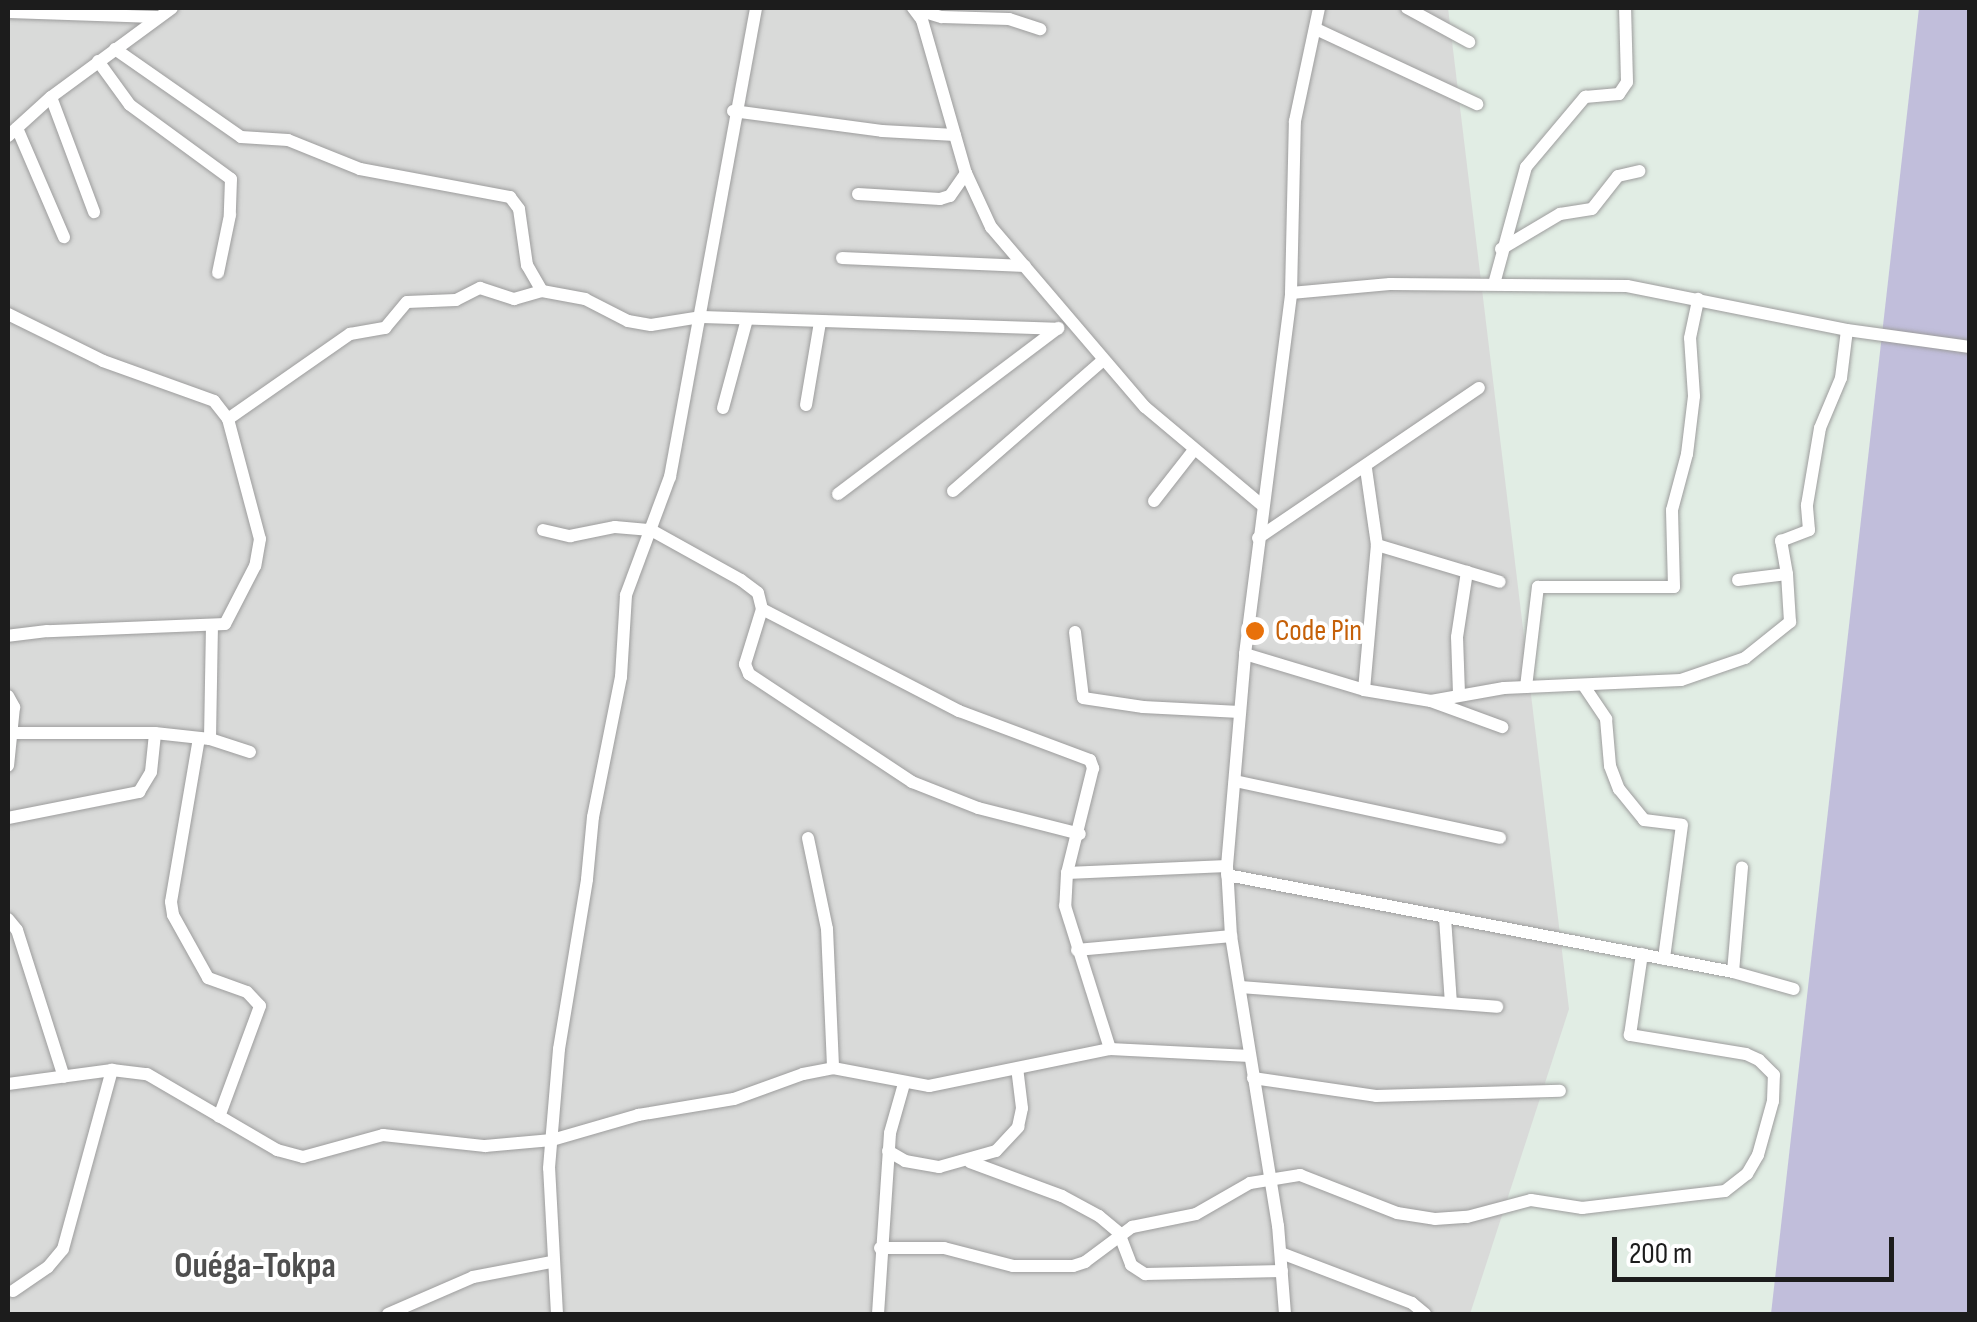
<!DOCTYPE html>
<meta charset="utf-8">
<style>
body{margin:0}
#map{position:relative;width:1977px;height:1322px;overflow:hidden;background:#e1ede4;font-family:"Sofia Sans Condensed",sans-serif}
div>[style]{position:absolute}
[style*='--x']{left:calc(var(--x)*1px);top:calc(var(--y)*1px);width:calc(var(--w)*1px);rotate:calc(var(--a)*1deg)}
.residential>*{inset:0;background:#d9dad9}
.wetland>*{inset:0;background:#c1bedb}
.roads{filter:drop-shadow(0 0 2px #9d9d9d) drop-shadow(0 0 2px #9d9d9d)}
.minor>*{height:12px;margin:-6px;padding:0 6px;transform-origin:6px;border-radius:6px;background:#fff}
.dots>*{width:28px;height:28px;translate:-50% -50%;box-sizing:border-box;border:5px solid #fff;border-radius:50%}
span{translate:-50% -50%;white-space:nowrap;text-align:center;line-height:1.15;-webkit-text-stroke:8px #fff;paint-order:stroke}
.food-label{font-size:30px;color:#c56008}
.left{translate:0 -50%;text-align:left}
.quarter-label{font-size:35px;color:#4f4f4f;font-weight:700}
.frame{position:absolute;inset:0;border:10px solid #1c1c1c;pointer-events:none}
.scale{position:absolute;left:1612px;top:1237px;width:282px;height:45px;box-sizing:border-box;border:5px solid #1c1c1c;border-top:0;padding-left:12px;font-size:30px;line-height:35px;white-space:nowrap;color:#1c1c1c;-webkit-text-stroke:8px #fff;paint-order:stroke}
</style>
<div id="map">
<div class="residential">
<i style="clip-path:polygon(8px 8px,1448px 8px,1569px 1009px,1470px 1314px,8px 1314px)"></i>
</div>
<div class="wetland">
<i style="clip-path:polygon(1919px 8px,1969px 8px,1969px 1314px,1771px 1314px)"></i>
</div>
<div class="roads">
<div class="minor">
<i style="--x:913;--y:8;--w:15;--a:53"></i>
<i style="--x:922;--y:20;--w:159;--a:74"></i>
<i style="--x:966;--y:173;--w:60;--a:65.2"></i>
<i style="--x:991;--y:227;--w:237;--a:49.5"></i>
<i style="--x:1145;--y:407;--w:154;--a:40"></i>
<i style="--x:1407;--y:8;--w:71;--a:28.7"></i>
<i style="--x:915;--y:9;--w:28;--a:17"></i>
<i style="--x:942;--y:17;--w:67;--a:1.7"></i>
<i style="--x:1009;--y:19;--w:33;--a:18"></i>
<i style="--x:8;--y:12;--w:149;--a:1.9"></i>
<i style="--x:1316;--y:29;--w:178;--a:25"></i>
<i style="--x:115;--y:49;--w:154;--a:34.9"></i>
<i style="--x:241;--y:137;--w:47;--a:3.7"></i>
<i style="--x:288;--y:140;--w:78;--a:21.9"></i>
<i style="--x:360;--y:169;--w:153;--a:10.6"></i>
<i style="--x:510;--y:197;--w:15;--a:53"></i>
<i style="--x:519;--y:209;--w:57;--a:81.9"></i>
<i style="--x:527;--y:265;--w:30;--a:60"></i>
<i style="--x:98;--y:61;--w:54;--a:54"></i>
<i style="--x:130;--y:105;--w:125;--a:36.2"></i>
<i style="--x:231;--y:179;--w:36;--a:92"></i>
<i style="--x:230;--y:215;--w:59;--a:101.7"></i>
<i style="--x:51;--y:97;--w:123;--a:69.5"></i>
<i style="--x:733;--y:111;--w:150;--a:7.6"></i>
<i style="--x:882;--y:131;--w:73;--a:3.1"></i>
<i style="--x:17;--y:128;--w:119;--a:66.7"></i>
<i style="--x:8;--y:136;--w:58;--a:-42.2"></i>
<i style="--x:51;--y:97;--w:150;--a:-36.3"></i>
<i style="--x:858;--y:194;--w:82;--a:3.5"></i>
<i style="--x:940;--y:199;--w:10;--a:-17"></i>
<i style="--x:950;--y:196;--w:28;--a:-55"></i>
<i style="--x:1501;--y:249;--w:69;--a:-30.7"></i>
<i style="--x:1560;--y:214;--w:32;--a:-9"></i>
<i style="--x:1592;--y:209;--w:42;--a:-51.8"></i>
<i style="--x:1618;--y:176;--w:22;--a:-13"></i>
<i style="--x:842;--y:258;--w:183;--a:2.5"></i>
<i style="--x:1494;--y:284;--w:121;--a:-74.7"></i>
<i style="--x:1526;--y:167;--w:92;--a:-49.9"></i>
<i style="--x:1585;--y:97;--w:34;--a:-5"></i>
<i style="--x:1619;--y:94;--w:14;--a:-56"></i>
<i style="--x:1627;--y:82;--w:74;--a:-91.5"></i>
<i style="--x:1291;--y:293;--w:99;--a:-5.2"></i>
<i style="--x:1390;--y:284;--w:237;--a:0.5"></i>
<i style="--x:1627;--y:286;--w:224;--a:11.3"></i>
<i style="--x:1847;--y:330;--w:124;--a:7.9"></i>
<i style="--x:8;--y:314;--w:106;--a:26.3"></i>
<i style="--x:103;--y:361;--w:118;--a:19.8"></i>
<i style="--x:214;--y:401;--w:23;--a:52"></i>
<i style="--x:228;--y:419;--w:124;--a:75.1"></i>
<i style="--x:260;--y:539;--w:27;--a:100"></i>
<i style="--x:255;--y:566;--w:65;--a:117.3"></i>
<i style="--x:225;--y:624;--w:178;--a:177.7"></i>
<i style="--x:47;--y:631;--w:39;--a:173"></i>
<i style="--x:806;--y:405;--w:84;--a:-80.4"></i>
<i style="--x:723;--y:408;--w:92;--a:-74.9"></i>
<i style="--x:228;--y:419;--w:149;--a:-34.9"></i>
<i style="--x:350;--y:334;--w:36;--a:-10"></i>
<i style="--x:385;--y:328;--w:34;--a:-50"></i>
<i style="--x:407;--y:302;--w:49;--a:-2.3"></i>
<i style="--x:456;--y:300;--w:27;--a:-27"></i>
<i style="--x:480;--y:288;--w:36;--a:18"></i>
<i style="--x:514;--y:299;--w:29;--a:-16"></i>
<i style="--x:542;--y:291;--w:44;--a:10.5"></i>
<i style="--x:585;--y:299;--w:48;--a:27.1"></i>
<i style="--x:628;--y:321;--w:23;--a:10"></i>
<i style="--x:651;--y:325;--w:51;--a:-9.1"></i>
<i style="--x:701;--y:317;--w:357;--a:1.9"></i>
<i style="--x:953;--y:491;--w:196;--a:-41.1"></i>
<i style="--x:838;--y:494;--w:276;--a:-37"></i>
<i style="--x:1154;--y:501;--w:63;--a:-52"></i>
<i style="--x:543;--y:530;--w:28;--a:13"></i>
<i style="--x:570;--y:536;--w:46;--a:-11.3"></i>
<i style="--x:615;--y:527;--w:36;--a:5"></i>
<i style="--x:651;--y:530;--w:103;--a:29.1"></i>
<i style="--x:741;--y:580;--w:21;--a:37"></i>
<i style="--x:758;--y:593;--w:16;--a:76"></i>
<i style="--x:762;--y:609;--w:58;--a:107.2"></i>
<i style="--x:745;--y:664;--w:11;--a:68"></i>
<i style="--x:749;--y:674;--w:196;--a:33.5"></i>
<i style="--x:912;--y:782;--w:71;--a:21.5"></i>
<i style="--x:978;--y:808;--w:105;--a:14.3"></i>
<i style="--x:1258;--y:538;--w:267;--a:-34.2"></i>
<i style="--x:1377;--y:545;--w:128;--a:16.7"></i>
<i style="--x:1738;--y:580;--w:49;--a:-7"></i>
<i style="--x:1787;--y:574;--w:34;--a:-100"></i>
<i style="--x:1781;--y:541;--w:30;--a:-21"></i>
<i style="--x:1809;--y:530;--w:25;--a:-95"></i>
<i style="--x:1807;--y:505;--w:78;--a:-80.4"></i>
<i style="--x:1820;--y:428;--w:54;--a:-67.2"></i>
<i style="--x:1841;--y:378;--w:48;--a:-82.9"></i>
<i style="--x:762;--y:609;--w:222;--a:27.4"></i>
<i style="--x:959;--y:711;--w:140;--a:20.5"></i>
<i style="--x:1090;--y:760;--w:9;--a:69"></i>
<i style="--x:1093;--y:768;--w:108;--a:103.9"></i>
<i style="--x:1067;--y:873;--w:33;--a:93"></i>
<i style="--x:1065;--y:906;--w:150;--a:72.5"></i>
<i style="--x:1075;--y:632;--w:66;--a:83.1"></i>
<i style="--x:1083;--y:698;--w:61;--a:8.5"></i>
<i style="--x:1143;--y:707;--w:97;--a:3"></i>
<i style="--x:1245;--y:654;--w:124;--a:16.8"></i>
<i style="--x:1364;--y:690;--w:68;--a:9.3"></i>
<i style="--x:1431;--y:701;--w:76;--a:20.1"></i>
<i style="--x:1584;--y:686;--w:40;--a:56"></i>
<i style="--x:1606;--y:719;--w:47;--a:85.1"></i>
<i style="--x:1610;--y:766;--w:25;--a:69"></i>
<i style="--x:1619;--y:789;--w:40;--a:51"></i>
<i style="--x:1644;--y:820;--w:38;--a:7"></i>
<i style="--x:1682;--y:825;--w:135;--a:97.7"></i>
<i style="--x:1526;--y:687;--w:101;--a:-83.2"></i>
<i style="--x:1538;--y:587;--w:136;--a:0"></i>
<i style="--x:1674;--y:587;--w:77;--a:-91.5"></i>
<i style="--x:1672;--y:510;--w:58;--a:-75"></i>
<i style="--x:1687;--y:454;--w:58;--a:-83.1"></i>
<i style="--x:1694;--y:396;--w:58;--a:-93.9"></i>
<i style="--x:1690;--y:338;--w:40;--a:-78"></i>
<i style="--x:1364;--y:690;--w:146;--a:-84.9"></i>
<i style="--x:1377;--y:545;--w:77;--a:-98.2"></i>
<i style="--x:1459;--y:694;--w:57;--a:-92"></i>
<i style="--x:1457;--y:637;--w:66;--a:-81.3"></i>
<i style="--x:8;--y:696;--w:13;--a:61"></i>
<i style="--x:14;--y:707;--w:59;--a:95.8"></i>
<i style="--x:1431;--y:701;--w:74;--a:-10.1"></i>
<i style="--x:1504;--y:688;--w:177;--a:-2.6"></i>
<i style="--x:1681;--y:680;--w:68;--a:-19"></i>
<i style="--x:1745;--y:658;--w:58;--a:-38.7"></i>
<i style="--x:1790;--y:622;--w:48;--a:-93.6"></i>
<i style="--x:12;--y:733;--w:143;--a:0"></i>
<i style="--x:155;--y:733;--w:55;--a:6.2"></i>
<i style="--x:210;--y:739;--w:42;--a:18"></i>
<i style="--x:199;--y:738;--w:166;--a:99.7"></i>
<i style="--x:171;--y:902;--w:13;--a:81"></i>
<i style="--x:173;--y:915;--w:72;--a:60.9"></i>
<i style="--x:208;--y:978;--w:41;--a:19.7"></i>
<i style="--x:247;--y:992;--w:19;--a:47"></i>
<i style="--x:260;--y:1006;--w:118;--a:110.3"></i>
<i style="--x:210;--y:739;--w:113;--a:-89"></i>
<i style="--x:1235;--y:781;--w:271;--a:12.1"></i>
<i style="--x:8;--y:818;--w:134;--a:-11.2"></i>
<i style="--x:139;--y:792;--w:23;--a:-59"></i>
<i style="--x:151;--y:772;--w:39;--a:-84"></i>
<i style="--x:808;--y:838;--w:93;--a:78.2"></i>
<i style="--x:827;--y:929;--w:139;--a:87.5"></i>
<i style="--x:1067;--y:873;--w:160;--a:-2.5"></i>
<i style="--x:1227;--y:875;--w:515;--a:10.85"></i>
<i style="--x:1733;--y:972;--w:63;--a:15.6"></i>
<i style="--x:1445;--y:918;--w:85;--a:86"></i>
<i style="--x:8;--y:919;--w:14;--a:51"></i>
<i style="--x:17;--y:930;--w:154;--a:72.3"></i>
<i style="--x:1077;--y:950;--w:155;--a:-5.2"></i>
<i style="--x:1733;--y:972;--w:105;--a:-85.1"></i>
<i style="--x:1240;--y:987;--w:258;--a:4.4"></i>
<i style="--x:1253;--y:1078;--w:124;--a:8.3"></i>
<i style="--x:1376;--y:1096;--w:184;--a:-1.6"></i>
<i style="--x:8;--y:1084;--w:105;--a:-7.7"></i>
<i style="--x:112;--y:1070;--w:35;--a:7"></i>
<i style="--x:147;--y:1074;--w:151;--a:30.3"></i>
<i style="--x:277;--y:1150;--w:27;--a:15"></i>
<i style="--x:303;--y:1157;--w:83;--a:-15.4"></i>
<i style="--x:383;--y:1135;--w:103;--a:6.2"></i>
<i style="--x:485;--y:1146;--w:67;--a:-5.1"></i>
<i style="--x:552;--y:1140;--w:90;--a:-16.2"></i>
<i style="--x:638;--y:1115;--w:97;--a:-9.5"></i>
<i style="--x:734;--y:1099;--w:73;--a:-19.9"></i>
<i style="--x:803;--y:1074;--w:31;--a:-11"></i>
<i style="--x:833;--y:1068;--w:98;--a:10.6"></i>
<i style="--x:929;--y:1086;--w:185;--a:-11.6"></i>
<i style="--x:1110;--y:1049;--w:140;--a:2.9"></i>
<i style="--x:888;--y:1151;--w:20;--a:30"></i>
<i style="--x:905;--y:1161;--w:35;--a:10"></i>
<i style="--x:939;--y:1167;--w:59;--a:-15.7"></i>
<i style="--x:996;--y:1151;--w:33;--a:-47"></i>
<i style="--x:1018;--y:1127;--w:19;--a:-78"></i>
<i style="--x:1022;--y:1108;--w:38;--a:-97"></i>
<i style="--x:970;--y:1162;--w:98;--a:20.3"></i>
<i style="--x:1062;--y:1196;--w:42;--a:28.4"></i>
<i style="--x:1099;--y:1216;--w:26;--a:40"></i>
<i style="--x:1119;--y:1233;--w:34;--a:69"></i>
<i style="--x:1131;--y:1265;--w:17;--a:33"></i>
<i style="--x:1145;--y:1274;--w:137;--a:-1.3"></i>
<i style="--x:880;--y:1248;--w:64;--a:0"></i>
<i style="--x:944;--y:1248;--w:71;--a:14.6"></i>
<i style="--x:1013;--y:1266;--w:60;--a:0"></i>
<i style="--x:1073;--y:1266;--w:13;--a:-18"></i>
<i style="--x:1085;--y:1262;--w:59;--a:-36.7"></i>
<i style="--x:1132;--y:1227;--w:65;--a:-11.5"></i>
<i style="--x:1196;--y:1214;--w:62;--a:-29.9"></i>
<i style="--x:1250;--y:1183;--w:51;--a:-9.1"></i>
<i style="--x:1300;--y:1175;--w:104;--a:21.4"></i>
<i style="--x:1397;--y:1213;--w:38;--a:9"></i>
<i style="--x:1435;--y:1219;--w:32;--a:-4"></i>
<i style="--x:1467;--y:1217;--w:66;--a:-14.9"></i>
<i style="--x:1531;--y:1200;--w:52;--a:8.9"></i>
<i style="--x:1582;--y:1208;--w:144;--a:-6.8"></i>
<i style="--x:1725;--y:1191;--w:28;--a:-38"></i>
<i style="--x:1747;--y:1174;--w:22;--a:-60"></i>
<i style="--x:1758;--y:1155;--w:56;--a:-74.5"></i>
<i style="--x:1773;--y:1101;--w:26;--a:-88"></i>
<i style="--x:1774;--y:1075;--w:21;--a:-135"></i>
<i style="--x:1759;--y:1060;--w:14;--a:-155"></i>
<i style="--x:1746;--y:1054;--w:118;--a:-170.7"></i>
<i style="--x:1630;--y:1035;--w:82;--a:-81.6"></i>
<i style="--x:1281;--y:1253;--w:140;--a:20.9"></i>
<i style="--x:1412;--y:1303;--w:17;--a:40"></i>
<i style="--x:13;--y:1291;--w:42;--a:-34.4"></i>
<i style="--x:48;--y:1267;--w:23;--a:-50"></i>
<i style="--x:63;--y:1249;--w:186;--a:-74.7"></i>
<i style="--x:388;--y:1314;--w:93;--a:-23.5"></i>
<i style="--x:473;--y:1277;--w:79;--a:-10.9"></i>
<i style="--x:557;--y:1314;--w:146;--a:-93.1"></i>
<i style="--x:549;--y:1168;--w:119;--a:-85.2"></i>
<i style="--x:559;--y:1049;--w:172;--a:-80.6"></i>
<i style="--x:587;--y:879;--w:62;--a:-84.5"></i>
<i style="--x:593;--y:817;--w:143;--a:-78.7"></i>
<i style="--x:621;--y:677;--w:82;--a:-86.5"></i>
<i style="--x:626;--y:595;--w:126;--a:-69.6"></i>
<i style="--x:670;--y:477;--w:477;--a:-79.6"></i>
<i style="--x:878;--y:1314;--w:181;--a:-86.2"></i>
<i style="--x:890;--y:1133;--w:51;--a:-74.1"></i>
<i style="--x:1285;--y:1314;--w:88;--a:-94.5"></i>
<i style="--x:1278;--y:1226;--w:294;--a:-99.2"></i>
<i style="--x:1231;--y:936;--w:70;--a:-93.3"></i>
<i style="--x:1227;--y:866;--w:213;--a:-85.1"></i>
<i style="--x:1245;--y:654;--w:364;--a:-82.7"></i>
<i style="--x:1291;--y:293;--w:172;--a:-88.7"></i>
<i style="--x:1295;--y:121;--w:116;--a:-78"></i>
</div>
</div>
<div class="dots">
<i style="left:1255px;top:631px;background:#e8710a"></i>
</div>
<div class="food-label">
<span class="left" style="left:1275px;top:631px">Code Pin</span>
</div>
<div class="quarter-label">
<span style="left:255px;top:1267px">Ouéga-Tokpa</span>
</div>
<div class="frame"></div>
<div class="scale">200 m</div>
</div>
